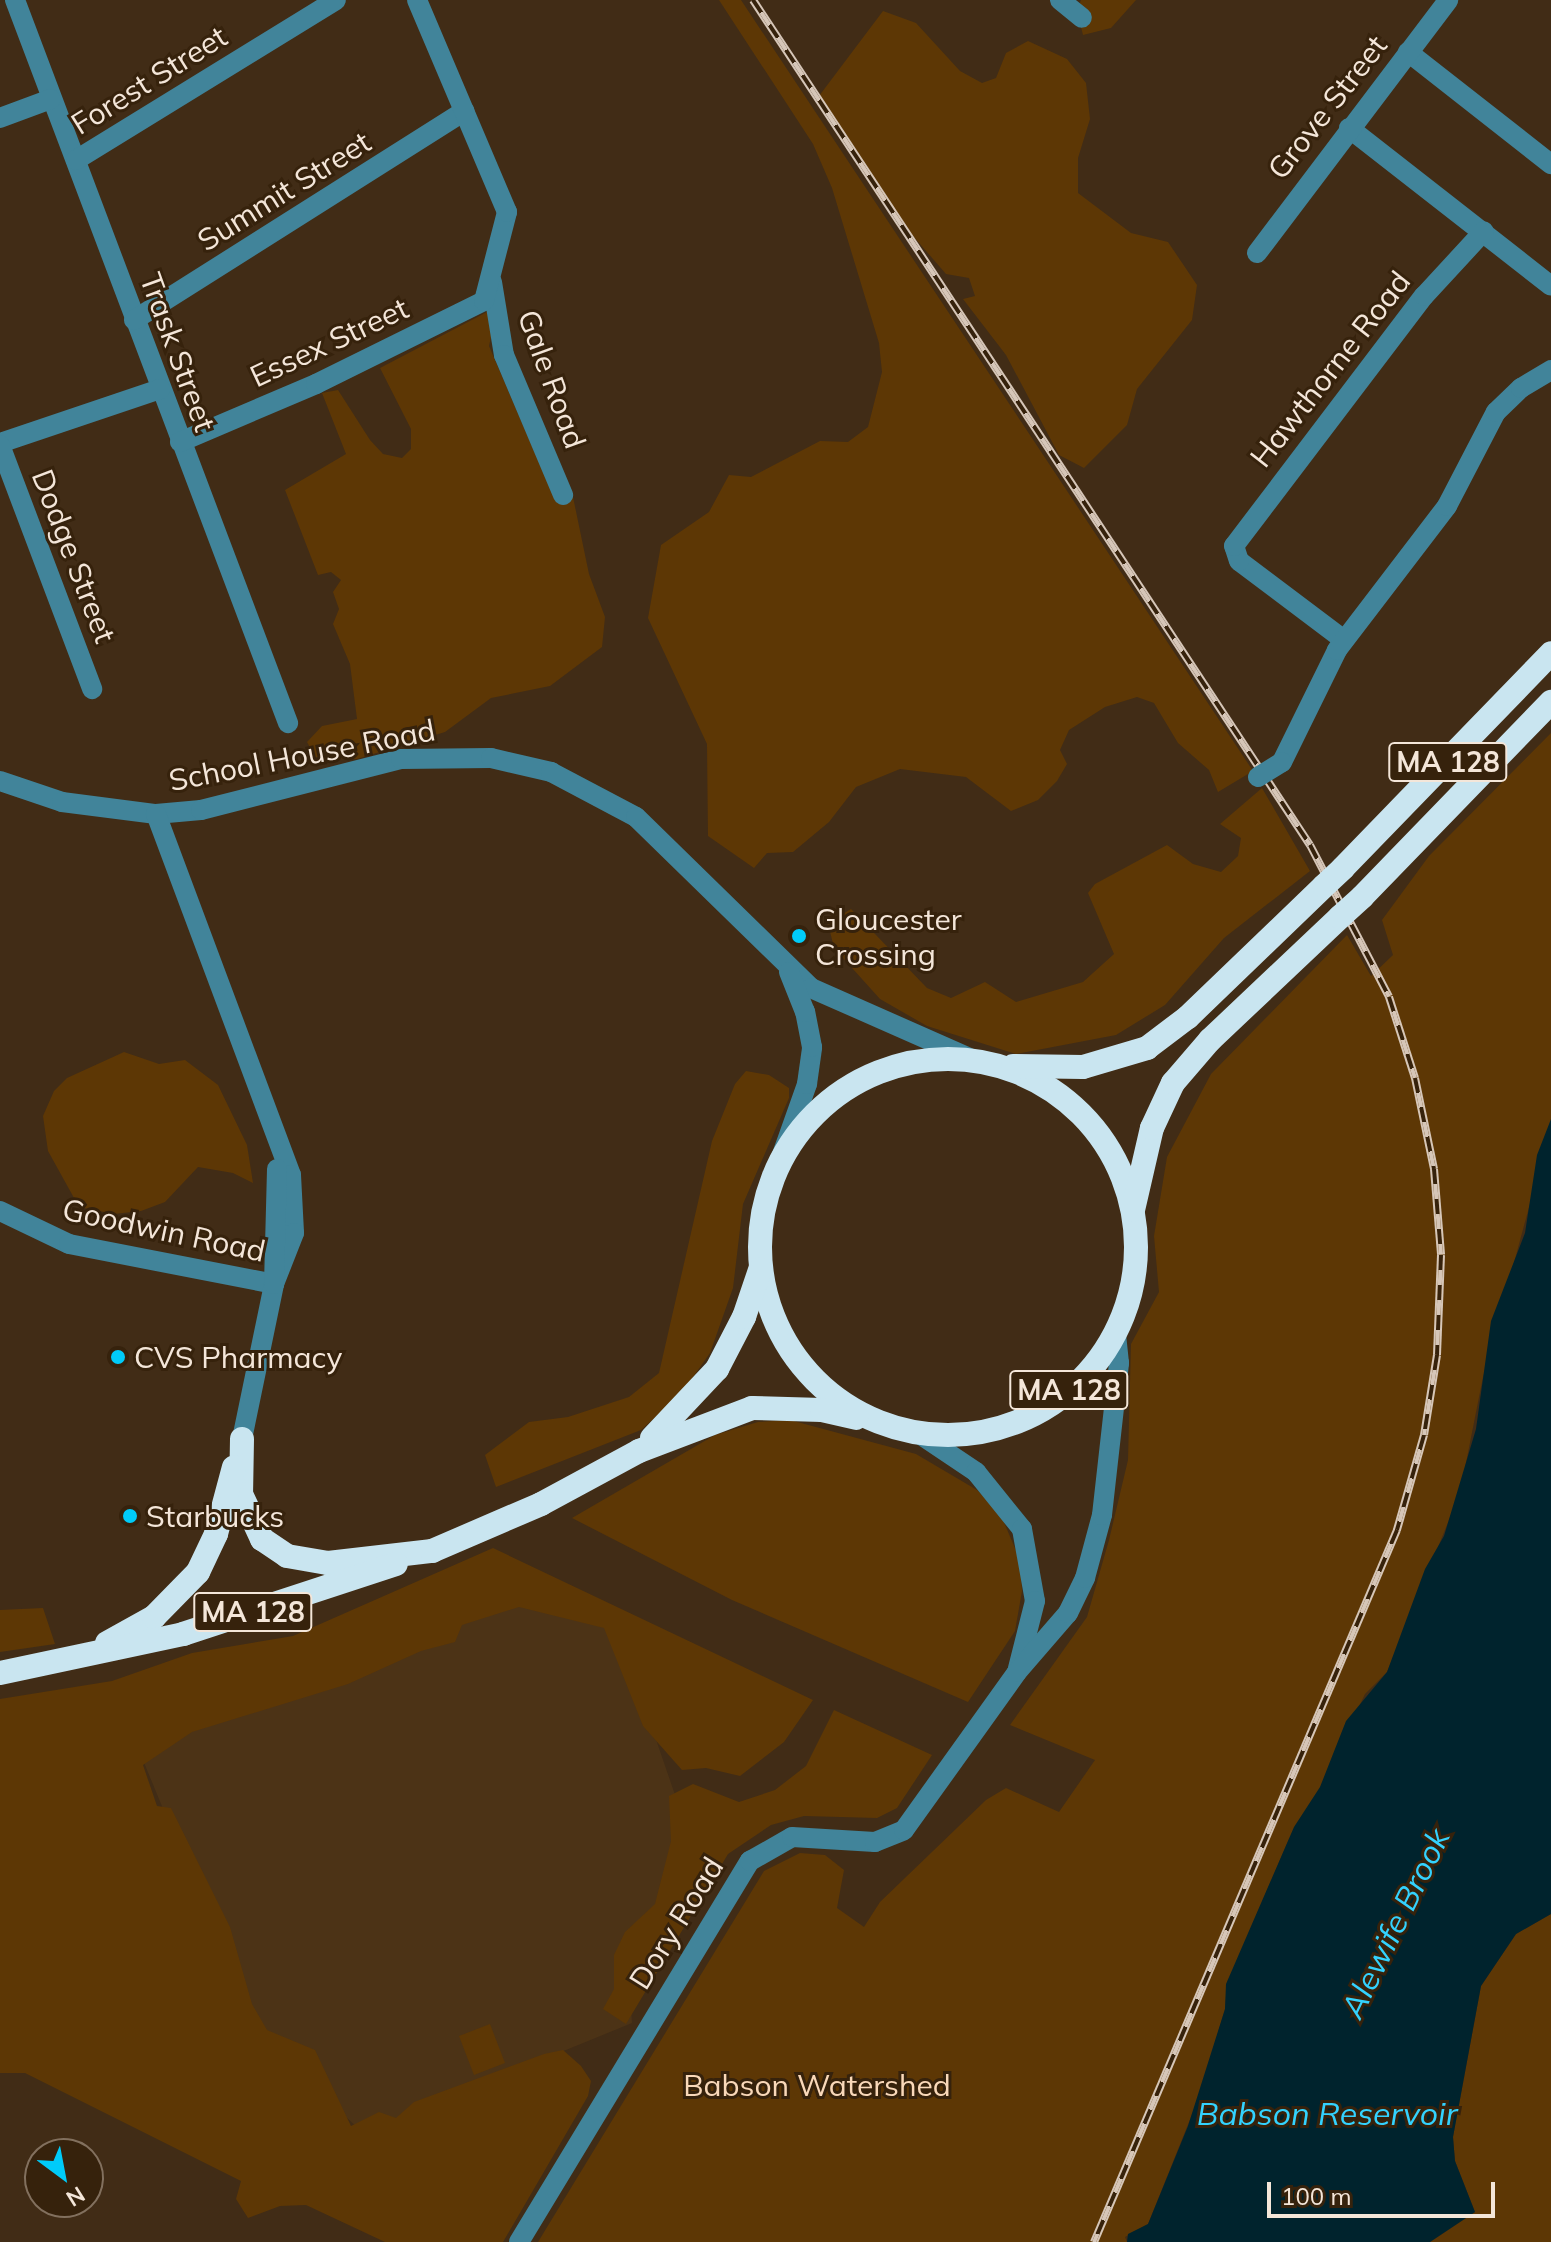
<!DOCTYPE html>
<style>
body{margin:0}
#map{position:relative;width:1551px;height:2242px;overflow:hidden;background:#412c16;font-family:Mulish,sans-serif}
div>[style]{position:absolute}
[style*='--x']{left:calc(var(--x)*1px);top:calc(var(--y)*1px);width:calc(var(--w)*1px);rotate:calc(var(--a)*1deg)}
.built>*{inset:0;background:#4c3316}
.green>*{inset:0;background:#5d3705}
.water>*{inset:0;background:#00232d}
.minor>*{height:20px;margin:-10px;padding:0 10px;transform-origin:10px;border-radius:10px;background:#41849a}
.highway>*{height:24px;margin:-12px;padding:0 12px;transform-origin:12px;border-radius:12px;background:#c9e5f0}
.highway>.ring{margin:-12px;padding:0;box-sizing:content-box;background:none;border:24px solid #c9e5f0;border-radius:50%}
.rail>*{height:8px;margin-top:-4px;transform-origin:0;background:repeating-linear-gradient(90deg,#36220c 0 15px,#d6c6b8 0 30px);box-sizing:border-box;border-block:2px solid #d6c6b8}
.minor-bridge>*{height:20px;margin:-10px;padding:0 10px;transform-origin:10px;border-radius:10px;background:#41849a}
.highway-bridge>*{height:24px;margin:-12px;padding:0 12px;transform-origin:12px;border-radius:12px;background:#c9e5f0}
.dots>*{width:22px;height:22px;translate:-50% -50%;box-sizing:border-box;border:4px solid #36220c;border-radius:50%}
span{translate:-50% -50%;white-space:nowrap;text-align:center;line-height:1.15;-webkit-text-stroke:6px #36220c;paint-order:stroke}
.shield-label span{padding:2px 6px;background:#36220c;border:2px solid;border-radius:6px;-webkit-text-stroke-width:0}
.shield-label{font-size:28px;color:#f4e6d9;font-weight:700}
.street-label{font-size:30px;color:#f4e6d9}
.poi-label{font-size:30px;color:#f4e6d9}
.left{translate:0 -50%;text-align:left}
.park-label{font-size:30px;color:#f9d8b9}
.water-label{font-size:32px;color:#33d2fe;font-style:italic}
.north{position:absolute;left:24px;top:2138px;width:80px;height:80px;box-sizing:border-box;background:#36220c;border:2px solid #82705e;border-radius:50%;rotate:148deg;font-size:22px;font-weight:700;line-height:32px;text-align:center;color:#f4e6d9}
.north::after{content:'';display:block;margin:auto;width:28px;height:36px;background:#00cbf9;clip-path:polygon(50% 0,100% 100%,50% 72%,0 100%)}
.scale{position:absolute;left:1267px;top:2182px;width:228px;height:36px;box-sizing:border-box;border:4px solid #f4e6d9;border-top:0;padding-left:10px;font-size:24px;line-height:28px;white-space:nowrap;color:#f4e6d9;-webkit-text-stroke:6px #36220c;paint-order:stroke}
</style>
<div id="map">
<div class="built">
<i style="clip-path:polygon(520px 1595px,616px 1623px,684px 1821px,653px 1913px,627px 1944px,632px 2023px,363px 2133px,254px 2030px,138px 1748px)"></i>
</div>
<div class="green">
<i style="clip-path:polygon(719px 0,741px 0,1253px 771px,1218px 792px,1209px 770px,1178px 743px,1154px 703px,1137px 697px,1105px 707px,1069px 730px,1060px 750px,1067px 764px,1057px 781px,1038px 800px,1011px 811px,966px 777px,900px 769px,856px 787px,829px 822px,793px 852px,767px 853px,754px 868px,708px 836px,707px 744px,648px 618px,661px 545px,709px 512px,729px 475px,751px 477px,820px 441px,848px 442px,868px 427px,882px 372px,879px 343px,832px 188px,813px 144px)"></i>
<i style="clip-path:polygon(1081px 0,1136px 0,1111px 28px,1083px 35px,1077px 11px)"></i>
<i style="clip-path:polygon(883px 11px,916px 23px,960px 71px,982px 83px,996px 78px,1006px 53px,1028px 41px,1067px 59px,1086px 83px,1090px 119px,1078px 158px,1078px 193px,1131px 233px,1168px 242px,1197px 285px,1192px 320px,1137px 389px,1127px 425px,1084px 468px,1059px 455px,1006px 355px,963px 299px,975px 296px,969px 278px,946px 274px,874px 191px,847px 140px,816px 100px)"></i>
<i style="clip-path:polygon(487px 312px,493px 328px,489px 346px,556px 502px,573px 497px,589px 574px,605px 617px,602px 647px,550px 686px,491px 698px,445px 732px,357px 759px,315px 757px,307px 742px,322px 726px,357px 719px,350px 664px,333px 624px,339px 609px,333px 592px,341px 580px,331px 572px,318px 575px,285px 490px,346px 454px,322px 393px,338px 390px,370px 440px,383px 454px,402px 458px,411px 449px,411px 429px,380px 368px)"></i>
<i style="clip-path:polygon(1551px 733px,1551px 1126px,1483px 1377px,1460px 1493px,1387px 1672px,1365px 1694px,1295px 1841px,1289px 1839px,1227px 1984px,1225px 2009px,1199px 2097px,1148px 2224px,1125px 2237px,1127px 2242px,538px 2242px,764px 1871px,800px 1853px,825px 1855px,844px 1870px,837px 1908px,864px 1927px,880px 1902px,986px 1800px,1006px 1788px,1059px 1812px,1095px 1760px,1010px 1725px,1087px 1617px,1109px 1540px,1128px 1460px,1131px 1344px,1159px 1292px,1154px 1236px,1167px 1157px,1211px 1074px,1347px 935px,1371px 976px,1393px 955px,1382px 920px,1429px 856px)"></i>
<i style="clip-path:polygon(1262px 788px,1310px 871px,1224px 938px,1165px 1005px,1116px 1035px,1016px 1054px,927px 1026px,880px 999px,834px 948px,828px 923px,851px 909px,927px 988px,951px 998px,985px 982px,1016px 1002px,1083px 982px,1114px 954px,1088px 893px,1095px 884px,1167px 845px,1193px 864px,1221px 872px,1238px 856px,1241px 838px,1220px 824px)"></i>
<i style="clip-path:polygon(124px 1052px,159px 1064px,185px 1060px,218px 1085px,247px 1145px,253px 1183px,233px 1173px,198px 1167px,165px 1202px,141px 1211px,114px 1214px,79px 1207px,48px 1151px,43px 1116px,54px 1091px,67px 1078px)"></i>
<i style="clip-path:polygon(746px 1071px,769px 1075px,789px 1088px,789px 1098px,743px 1204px,733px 1288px,710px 1353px,681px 1394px,641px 1430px,496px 1487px,485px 1455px,529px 1422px,568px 1417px,629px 1397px,659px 1373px,712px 1141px,735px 1084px)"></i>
<i style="clip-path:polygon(790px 1420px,916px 1454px,977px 1490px,1000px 1513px,1020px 1560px,1022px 1591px,1015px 1631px,968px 1702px,732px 1600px,572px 1518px,715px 1435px,758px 1422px)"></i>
<i style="clip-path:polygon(493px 1548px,813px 1700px,784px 1742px,740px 1776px,706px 1768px,682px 1770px,643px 1726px,604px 1628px,519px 1607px,462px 1625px,455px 1642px,421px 1651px,348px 1684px,192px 1732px,143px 1765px,157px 1806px,171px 1808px,230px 1927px,252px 2004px,267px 2030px,315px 2050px,351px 2126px,379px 2112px,396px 2118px,414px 2102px,544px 2054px,563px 2050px,581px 2066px,591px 2081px,588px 2096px,503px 2242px,385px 2242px,306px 2205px,280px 2206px,248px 2218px,236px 2199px,241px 2181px,25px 2073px,0 2073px,0 1699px,112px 1681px,192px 1653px,293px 1636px)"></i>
<i style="clip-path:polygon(43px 1608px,55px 1644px,0 1652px,0 1610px)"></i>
<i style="clip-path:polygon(834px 1710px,932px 1755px,897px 1808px,877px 1818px,804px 1816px,771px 1825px,728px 1854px,626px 2024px,603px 2009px,614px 1989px,614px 1955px,625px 1932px,655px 1904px,671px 1841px,669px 1796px,693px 1784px,739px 1802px,775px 1790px,806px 1766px)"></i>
<i style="clip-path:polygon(1551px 1914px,1551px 2242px,1430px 2242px,1475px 2212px,1455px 2161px,1453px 2137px,1481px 1986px,1516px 1934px)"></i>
<i style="clip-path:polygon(490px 2024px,505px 2063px,474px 2075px,459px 2036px)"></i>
</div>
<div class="water">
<i style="clip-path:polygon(1551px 1119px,1551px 1914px,1516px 1934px,1481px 1986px,1453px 2137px,1455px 2161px,1475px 2212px,1430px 2242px,1127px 2242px,1128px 2234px,1148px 2224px,1188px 2126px,1225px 2009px,1226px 1984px,1294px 1827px,1320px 1787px,1346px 1721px,1387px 1672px,1425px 1569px,1444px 1536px,1476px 1429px,1491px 1321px,1525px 1233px,1537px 1155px)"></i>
</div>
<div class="minor">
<i style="--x:15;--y:0;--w:773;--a:69.31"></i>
<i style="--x:1060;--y:0;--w:28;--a:39"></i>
<i style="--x:1408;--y:52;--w:182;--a:38.1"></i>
<i style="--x:0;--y:118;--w:54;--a:-20.4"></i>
<i style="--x:1349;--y:128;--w:256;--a:38"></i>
<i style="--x:76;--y:160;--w:305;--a:-31.6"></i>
<i style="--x:1257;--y:253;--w:317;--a:-52.9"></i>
<i style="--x:492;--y:282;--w:74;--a:80.7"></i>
<i style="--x:504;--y:355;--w:152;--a:67.1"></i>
<i style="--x:134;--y:320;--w:391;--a:-32.3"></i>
<i style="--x:180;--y:442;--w:148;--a:-23.1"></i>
<i style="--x:316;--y:384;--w:187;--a:-26.3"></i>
<i style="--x:484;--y:301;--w:92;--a:-75.5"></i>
<i style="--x:507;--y:212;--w:230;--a:-113"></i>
<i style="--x:0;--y:443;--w:169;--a:-18.6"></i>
<i style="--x:0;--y:445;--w:261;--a:69.3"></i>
<i style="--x:1344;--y:640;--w:131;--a:-143"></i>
<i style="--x:1239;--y:561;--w:16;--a:-108"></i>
<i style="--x:1234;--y:546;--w:314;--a:-52.8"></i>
<i style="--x:1424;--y:296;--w:88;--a:-47.3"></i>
<i style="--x:1282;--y:762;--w:125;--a:-63.8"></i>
<i style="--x:1337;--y:650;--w:181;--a:-52.6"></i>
<i style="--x:1447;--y:506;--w:106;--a:-62.5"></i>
<i style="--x:1496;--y:412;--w:35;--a:-44"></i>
<i style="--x:1521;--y:388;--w:35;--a:-31"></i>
<i style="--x:0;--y:781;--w:65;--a:18.7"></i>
<i style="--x:62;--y:802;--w:95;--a:7.3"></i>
<i style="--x:156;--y:814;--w:45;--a:-5.1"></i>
<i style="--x:201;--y:810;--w:206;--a:-14.3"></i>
<i style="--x:401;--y:759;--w:90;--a:-0.6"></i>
<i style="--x:491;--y:758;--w:62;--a:13.1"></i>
<i style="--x:551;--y:772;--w:96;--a:27.9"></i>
<i style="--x:636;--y:817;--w:245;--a:44.3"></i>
<i style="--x:811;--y:988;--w:178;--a:23.8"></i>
<i style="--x:156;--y:814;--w:385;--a:69.5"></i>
<i style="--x:291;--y:1175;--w:58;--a:87"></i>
<i style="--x:294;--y:1233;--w:55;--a:111.4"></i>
<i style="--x:778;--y:1166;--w:87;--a:-70.5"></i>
<i style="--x:807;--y:1084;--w:37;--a:-82"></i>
<i style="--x:812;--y:1047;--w:36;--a:-101"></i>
<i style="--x:805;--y:1012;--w:43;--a:-111.8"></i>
<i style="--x:0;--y:1211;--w:76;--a:25.6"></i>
<i style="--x:69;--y:1244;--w:209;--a:11"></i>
<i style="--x:918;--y:1433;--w:70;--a:33.9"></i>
<i style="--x:976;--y:1472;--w:73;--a:51.1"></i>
<i style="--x:1022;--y:1529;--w:73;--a:79.8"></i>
<i style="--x:1035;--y:1601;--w:69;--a:104.2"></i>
<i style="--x:242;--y:1439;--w:158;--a:-78.3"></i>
<i style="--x:274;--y:1284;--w:115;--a:-88.5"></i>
<i style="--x:519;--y:2242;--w:446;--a:-58.8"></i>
<i style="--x:750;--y:1861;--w:48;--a:-29.7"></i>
<i style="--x:792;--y:1837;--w:83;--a:3.4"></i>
<i style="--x:875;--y:1842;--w:31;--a:-22"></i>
<i style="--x:904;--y:1830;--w:194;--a:-54.4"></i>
<i style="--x:1017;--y:1672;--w:78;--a:-49.2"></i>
<i style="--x:1068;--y:1613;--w:39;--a:-64"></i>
<i style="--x:1085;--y:1578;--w:65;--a:-74.9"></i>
<i style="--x:1102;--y:1515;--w:153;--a:-83.6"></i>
<i style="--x:1119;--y:1363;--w:29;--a:-96"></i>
</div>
<div class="highway">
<i style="--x:1343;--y:868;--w:299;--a:-45.9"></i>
<i style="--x:1362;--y:897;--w:272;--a:-45.9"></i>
<i class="ring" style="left:760px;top:1059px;width:352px;height:352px"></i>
<i style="--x:1013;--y:1066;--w:70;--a:0.8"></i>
<i style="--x:1083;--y:1067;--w:67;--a:-16.5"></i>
<i style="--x:1147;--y:1048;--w:51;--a:-37.1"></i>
<i style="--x:1188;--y:1017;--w:189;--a:-43.9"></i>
<i style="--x:1133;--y:1210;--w:84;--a:-77"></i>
<i style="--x:1152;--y:1128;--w:50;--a:-65"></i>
<i style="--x:1173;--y:1083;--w:57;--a:-49.3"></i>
<i style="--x:1210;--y:1040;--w:179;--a:-43.4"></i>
<i style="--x:652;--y:1438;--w:95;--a:-46.7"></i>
<i style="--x:717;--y:1369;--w:59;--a:-62.6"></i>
<i style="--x:744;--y:1317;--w:50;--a:-71.2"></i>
<i style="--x:242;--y:1439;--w:55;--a:91"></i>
<i style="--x:241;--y:1494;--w:50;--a:65"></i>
<i style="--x:262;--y:1539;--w:30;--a:34"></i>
<i style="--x:287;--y:1556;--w:42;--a:9.7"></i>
<i style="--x:328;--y:1563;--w:105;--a:-6.6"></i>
<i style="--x:432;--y:1551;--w:119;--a:-23.3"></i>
<i style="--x:541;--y:1504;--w:111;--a:-28.4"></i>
<i style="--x:639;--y:1451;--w:121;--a:-20.8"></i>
<i style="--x:752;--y:1408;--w:70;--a:1.6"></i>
<i style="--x:822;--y:1410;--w:35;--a:13"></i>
<i style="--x:107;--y:1643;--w:54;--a:-29"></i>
<i style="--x:154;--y:1617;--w:63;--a:-45.6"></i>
<i style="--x:198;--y:1572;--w:42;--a:-64.7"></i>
<i style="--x:216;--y:1534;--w:69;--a:-75"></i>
<i style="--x:0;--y:1673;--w:187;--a:-12"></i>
<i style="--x:183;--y:1634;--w:224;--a:-18.2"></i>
</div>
<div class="rail">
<i style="--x:753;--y:0;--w:1012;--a:56.61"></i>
<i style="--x:1310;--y:845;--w:171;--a:62.5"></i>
<i style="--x:1389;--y:997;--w:85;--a:72.2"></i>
<i style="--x:1415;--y:1078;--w:93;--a:78.2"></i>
<i style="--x:1434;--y:1169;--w:86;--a:85.3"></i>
<i style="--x:1441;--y:1255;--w:100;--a:92.3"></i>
<i style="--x:1437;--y:1355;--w:81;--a:99.2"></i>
<i style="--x:1424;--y:1435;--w:99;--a:105.9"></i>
<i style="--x:1397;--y:1530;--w:774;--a:113.05"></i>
</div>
<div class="minor-bridge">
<i style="--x:1258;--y:777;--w:28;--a:-32"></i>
</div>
<div class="highway-bridge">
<i style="--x:1324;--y:886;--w:26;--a:-43"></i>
<i style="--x:1340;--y:917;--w:30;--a:-42"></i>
</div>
<div class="dots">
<i style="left:799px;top:936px;background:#00cbf9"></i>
<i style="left:118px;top:1357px;background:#00cbf9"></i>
<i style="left:130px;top:1516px;background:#00cbf9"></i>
</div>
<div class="shield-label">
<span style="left:1448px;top:762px">MA 128</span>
<span style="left:1069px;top:1390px">MA 128</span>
<span style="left:253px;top:1612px">MA 128</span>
</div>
<div class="street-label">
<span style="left:149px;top:80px;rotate:-32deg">Forest Street</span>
<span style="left:1327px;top:107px;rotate:-52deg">Grove Street</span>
<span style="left:284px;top:191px;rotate:-32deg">Summit Street</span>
<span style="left:329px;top:342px;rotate:-25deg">Essex Street</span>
<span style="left:178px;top:352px;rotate:70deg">Trask Street</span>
<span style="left:1330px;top:369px;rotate:-52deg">Hawthorne Road</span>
<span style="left:552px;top:379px;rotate:70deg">Gale Road</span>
<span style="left:74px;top:556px;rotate:69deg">Dodge Street</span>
<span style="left:302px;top:755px;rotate:-11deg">School House Road</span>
<span style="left:164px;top:1230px;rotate:12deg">Goodwin Road</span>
<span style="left:676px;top:1923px;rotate:-58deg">Dory Road</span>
</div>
<div class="poi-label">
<span class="left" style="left:815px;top:936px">Gloucester<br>Crossing</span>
<span class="left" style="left:134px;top:1357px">CVS Pharmacy</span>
<span class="left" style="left:146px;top:1516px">Starbucks</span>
</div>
<div class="park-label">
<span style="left:817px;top:2085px">Babson Watershed</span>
</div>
<div class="water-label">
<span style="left:1395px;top:1923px;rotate:-64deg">Alewife Brook</span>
<span style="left:1327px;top:2113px">Babson Reservoir</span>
</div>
<div class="north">N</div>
<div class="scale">100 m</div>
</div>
